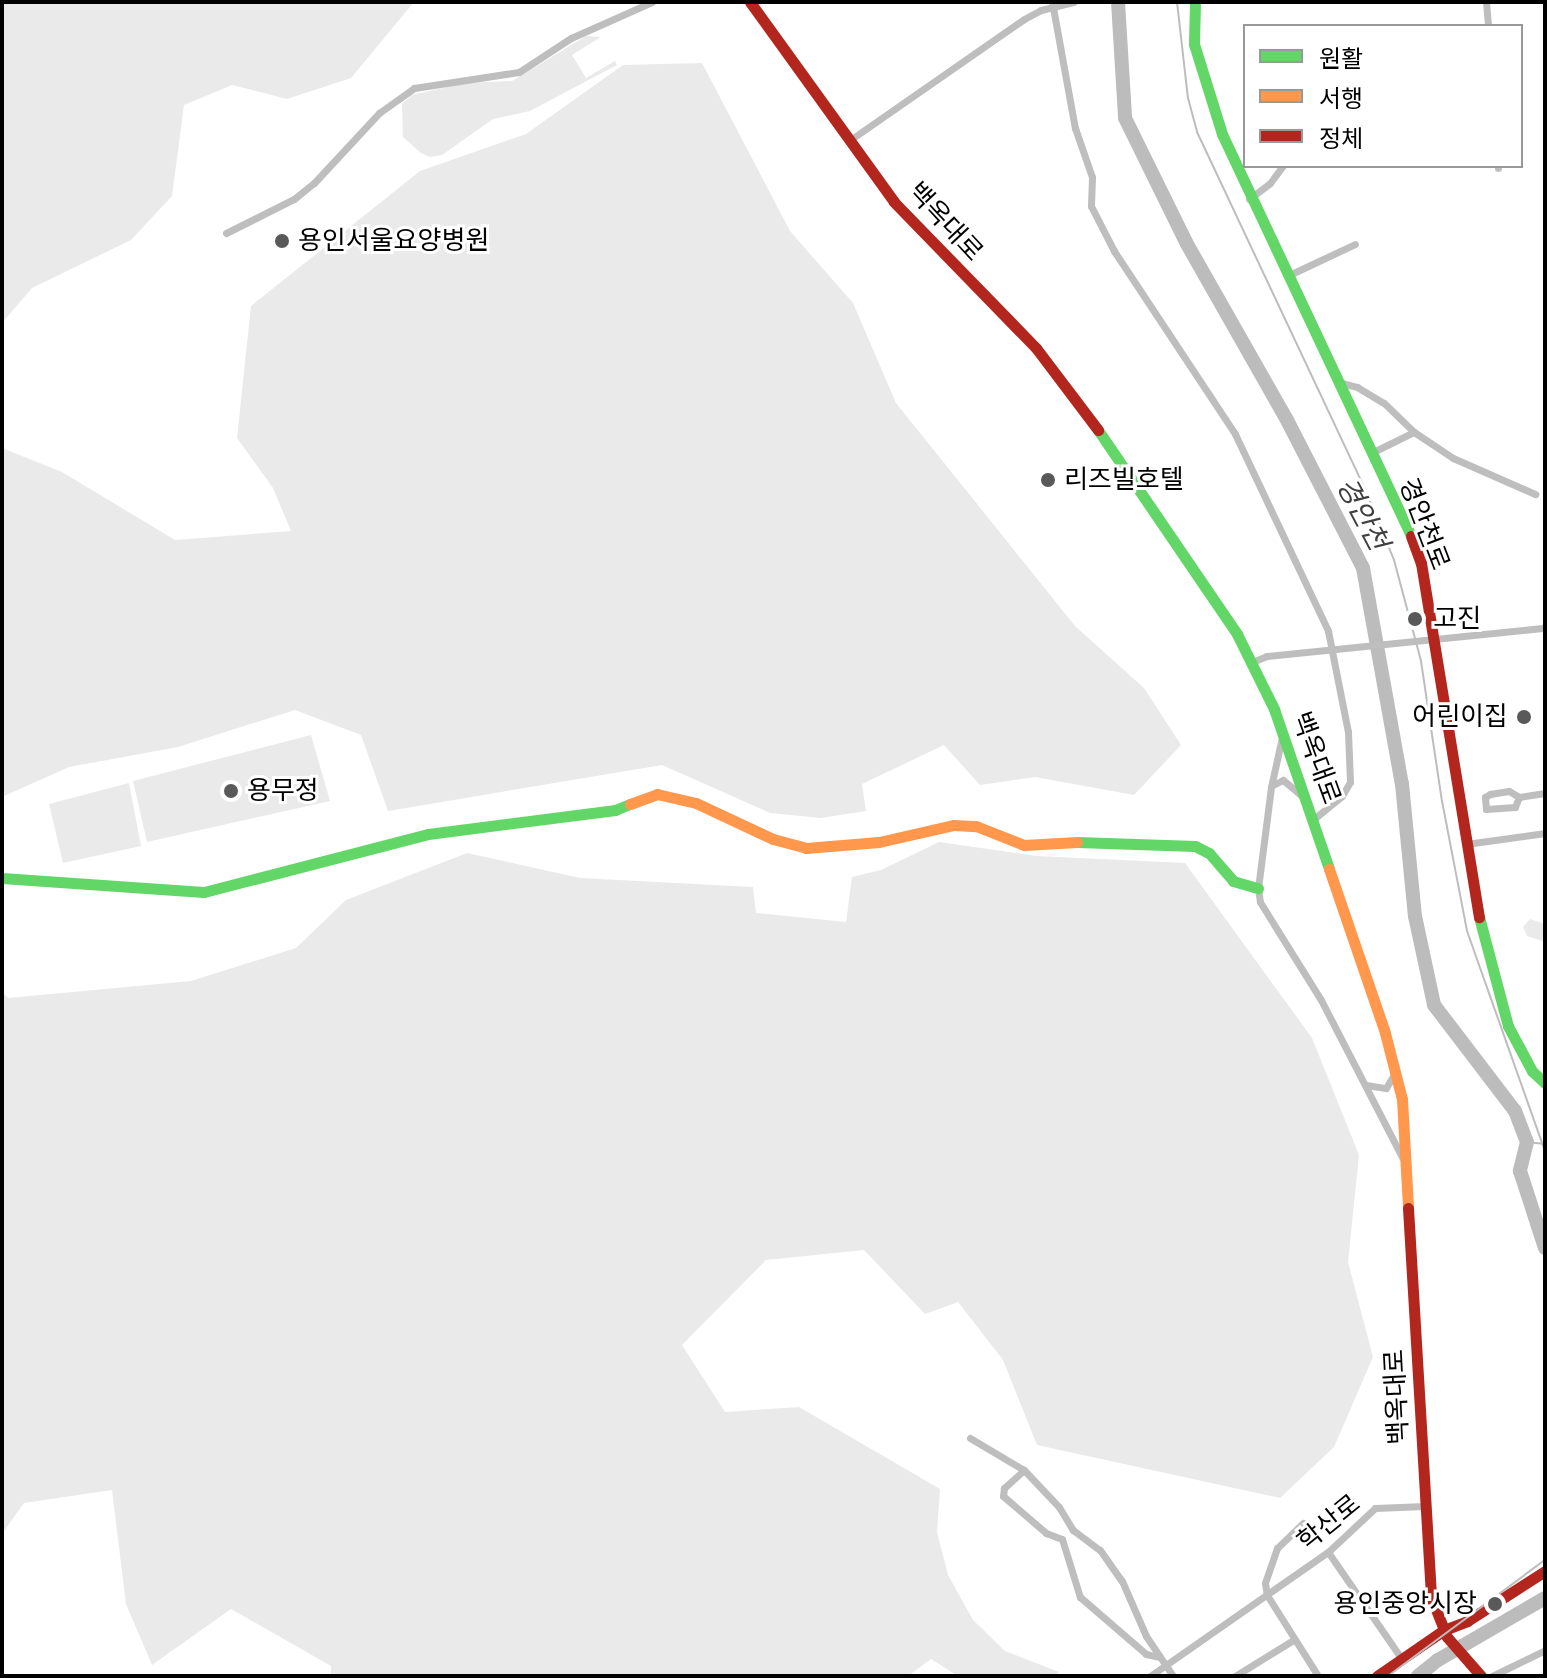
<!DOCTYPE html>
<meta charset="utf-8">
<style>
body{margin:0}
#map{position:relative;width:1547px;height:1678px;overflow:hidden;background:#fff;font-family:"Fira Sans","Noto Sans KR",sans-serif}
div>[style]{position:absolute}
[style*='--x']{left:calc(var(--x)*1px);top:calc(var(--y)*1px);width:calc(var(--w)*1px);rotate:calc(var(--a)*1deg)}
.green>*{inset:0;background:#eaeaea}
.stream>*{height:2px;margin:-1px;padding:0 1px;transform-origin:1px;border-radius:1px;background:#bcbcbc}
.river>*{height:14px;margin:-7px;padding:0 7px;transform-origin:7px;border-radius:7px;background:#bcbcbc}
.street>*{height:7px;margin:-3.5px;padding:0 3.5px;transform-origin:3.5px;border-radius:3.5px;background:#bebebe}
.fast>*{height:11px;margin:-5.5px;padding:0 5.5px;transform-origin:5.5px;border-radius:5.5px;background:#63d668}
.slow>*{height:11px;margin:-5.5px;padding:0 5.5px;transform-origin:5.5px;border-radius:5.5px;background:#ff974d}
.jam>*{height:11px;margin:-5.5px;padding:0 5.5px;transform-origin:5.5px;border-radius:5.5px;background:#b3261e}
.tram>*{height:2px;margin:-1px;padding:0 1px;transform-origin:1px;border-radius:1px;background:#bdbdbd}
.dots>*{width:22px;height:22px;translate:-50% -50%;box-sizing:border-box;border:4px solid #fff;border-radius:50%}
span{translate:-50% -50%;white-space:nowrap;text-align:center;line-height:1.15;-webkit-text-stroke:6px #fff;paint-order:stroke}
.street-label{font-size:26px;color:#000}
.poi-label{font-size:26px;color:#000}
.left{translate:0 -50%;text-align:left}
.right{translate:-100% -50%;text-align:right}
.water-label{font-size:28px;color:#404040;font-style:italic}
.frame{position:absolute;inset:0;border:4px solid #000;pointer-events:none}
.legend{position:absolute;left:1243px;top:24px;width:280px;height:144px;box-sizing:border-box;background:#fff;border:2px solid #999;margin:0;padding:10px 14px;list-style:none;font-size:24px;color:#000}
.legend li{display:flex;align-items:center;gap:16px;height:40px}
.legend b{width:40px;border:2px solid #999}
</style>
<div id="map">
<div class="green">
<i style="clip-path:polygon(2px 2px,414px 2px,351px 78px,287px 99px,232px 85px,184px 105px,172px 196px,131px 240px,32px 288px,2px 323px)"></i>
<i style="clip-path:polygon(586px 36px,601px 37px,572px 55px,586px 78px,615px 61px,617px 65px,530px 111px,493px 119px,442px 155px,430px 157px,421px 153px,403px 137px,402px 104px,412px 95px,465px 83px,512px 81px)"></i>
<i style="clip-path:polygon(702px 63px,790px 231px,853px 303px,896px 403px,1075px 626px,1144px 688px,1181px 745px,1134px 795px,1035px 777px,980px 785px,944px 745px,862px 784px,866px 811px,821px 818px,770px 813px,662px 765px,388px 811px,361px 735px,295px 710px,178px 747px,69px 767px,2px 797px,2px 448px,62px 472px,175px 540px,291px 531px,273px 488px,237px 438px,251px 306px,420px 171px,526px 134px,623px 65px)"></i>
<i style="clip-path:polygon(311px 735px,330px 801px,147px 842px,133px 781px)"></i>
<i style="clip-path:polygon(129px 783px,141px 846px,63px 863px,49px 804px)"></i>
<i style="clip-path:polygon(939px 842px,1037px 856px,1185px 863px,1312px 1038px,1359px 1155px,1348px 1262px,1373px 1357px,1334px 1447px,1280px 1498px,1037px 1445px,1003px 1360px,958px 1302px,925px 1314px,864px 1250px,766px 1260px,682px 1345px,725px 1412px,799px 1407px,940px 1489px,937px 1532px,948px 1575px,973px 1620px,1005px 1651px,1059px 1672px,1055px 1676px,958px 1676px,931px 1659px,908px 1676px,331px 1676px,331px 1666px,231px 1609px,152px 1665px,126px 1604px,112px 1490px,24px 1503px,2px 1534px,2px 992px,8px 998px,191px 981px,296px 948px,346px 900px,467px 853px,580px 878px,753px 887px,756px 913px,846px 922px,852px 877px,881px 870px)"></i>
<i style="clip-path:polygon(1530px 919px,1545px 924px,1545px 942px,1527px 936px,1523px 927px)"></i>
</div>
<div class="stream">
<i style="--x:1527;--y:1142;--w:18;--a:6"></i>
</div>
<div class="river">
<i style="--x:1118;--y:2;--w:116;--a:86.5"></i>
<i style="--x:1125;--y:118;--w:140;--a:63.8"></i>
<i style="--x:1187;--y:244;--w:205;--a:60.4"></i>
<i style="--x:1288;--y:422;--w:164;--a:62.8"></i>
<i style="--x:1363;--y:568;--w:219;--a:79.8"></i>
<i style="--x:1402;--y:784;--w:133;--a:84.4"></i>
<i style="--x:1415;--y:916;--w:91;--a:77.9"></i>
<i style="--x:1434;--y:1005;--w:133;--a:52.6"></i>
<i style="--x:1515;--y:1111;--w:33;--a:69"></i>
<i style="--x:1527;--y:1142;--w:30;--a:104"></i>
<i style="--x:1520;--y:1171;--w:81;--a:72"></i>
<i style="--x:1418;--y:1676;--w:26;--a:-39"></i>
<i style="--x:1438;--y:1660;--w:124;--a:-30.1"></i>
</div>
<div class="street">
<i style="--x:1052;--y:2;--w:128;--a:79.7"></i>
<i style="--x:1075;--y:128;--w:52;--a:70.9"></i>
<i style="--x:1092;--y:177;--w:29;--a:92"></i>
<i style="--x:1091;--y:206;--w:51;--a:62.9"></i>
<i style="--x:1114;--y:251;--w:219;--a:56.5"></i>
<i style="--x:1235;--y:434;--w:218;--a:64.7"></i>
<i style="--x:1328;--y:631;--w:103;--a:78.8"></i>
<i style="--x:1348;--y:732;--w:50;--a:87.7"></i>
<i style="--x:1350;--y:782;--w:16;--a:120"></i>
<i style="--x:1342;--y:796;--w:36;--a:141"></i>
<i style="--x:1486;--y:2;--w:24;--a:85"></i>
<i style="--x:850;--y:140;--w:212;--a:-34.8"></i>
<i style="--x:1024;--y:19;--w:19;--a:-28"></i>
<i style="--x:1041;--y:10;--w:34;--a:-14"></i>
<i style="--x:1498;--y:166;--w:2;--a:90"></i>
<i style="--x:1249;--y:199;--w:26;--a:-37"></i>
<i style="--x:1270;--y:183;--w:21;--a:-53"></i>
<i style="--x:226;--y:233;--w:76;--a:-26.6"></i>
<i style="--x:294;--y:199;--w:26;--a:-39"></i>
<i style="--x:314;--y:183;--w:96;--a:-47.1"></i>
<i style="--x:379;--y:113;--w:43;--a:-35.5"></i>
<i style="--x:414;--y:88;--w:106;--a:-8.7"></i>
<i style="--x:519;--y:72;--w:62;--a:-33.2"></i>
<i style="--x:571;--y:38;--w:89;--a:-24"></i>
<i style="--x:1287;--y:276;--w:75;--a:-25.2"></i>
<i style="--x:1338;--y:382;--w:20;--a:15"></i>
<i style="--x:1357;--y:387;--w:31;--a:31"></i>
<i style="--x:1384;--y:403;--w:42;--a:44"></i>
<i style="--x:1371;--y:453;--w:48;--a:-26"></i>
<i style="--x:1414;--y:432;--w:47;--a:33.7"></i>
<i style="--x:1453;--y:458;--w:90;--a:23.7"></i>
<i style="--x:1252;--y:662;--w:16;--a:-22"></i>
<i style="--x:1267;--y:656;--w:279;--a:-5.8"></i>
<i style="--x:1282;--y:737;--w:51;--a:102.4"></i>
<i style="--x:1271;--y:787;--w:102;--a:97.3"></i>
<i style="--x:1258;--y:888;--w:14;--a:82"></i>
<i style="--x:1260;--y:902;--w:115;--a:58.1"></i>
<i style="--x:1321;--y:1000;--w:177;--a:62.7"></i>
<i style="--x:1273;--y:785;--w:11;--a:-27"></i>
<i style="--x:1283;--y:780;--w:23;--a:40"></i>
<i style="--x:1519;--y:797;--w:11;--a:112"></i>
<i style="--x:1515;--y:807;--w:29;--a:176"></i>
<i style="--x:1486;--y:809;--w:12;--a:-95"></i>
<i style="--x:1485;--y:797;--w:6;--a:-31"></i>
<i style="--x:1490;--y:794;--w:19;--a:-9"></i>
<i style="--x:1509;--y:791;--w:12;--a:31"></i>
<i style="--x:1519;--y:797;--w:26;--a:-9"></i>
<i style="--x:1466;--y:844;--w:80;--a:-7.9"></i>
<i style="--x:1366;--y:1085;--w:20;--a:9"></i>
<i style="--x:1386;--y:1088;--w:16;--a:-60"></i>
<i style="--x:970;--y:1438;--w:63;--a:30.7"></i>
<i style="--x:1024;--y:1470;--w:51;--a:46.6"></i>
<i style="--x:1059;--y:1507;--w:27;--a:59"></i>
<i style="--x:1073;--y:1530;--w:34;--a:37"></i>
<i style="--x:1100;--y:1550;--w:38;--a:55"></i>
<i style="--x:1122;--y:1581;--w:60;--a:66.4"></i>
<i style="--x:1146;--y:1636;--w:48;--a:56"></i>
<i style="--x:1024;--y:1470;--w:27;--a:138"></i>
<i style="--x:1004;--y:1488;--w:8;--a:97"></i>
<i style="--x:1003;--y:1496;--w:57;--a:40.7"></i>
<i style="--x:1046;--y:1533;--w:17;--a:21"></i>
<i style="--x:1303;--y:1523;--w:36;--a:136"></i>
<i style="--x:1277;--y:1548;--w:37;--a:109"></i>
<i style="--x:1265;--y:1583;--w:12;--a:81"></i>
<i style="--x:1267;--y:1595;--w:96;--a:57.8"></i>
<i style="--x:1062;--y:1539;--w:61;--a:72.8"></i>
<i style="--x:1080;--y:1597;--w:87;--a:40.8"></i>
<i style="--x:1146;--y:1654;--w:13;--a:13"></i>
<i style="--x:1328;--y:1552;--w:129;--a:55.4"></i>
<i style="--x:1150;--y:1676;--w:217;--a:-34.9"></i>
<i style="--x:1328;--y:1552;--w:64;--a:-43.1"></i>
<i style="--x:1375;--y:1508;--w:50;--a:-2.3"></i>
<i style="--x:1235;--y:1676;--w:70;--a:-31.7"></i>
<i style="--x:1492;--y:1676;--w:59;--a:-26.1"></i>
</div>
<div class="fast">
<i style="--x:1195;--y:2;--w:42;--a:91.4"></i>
<i style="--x:1194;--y:44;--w:94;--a:72.7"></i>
<i style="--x:1222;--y:134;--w:444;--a:64.8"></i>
<i style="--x:1098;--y:430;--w:247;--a:55.7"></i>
<i style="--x:1237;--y:634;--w:84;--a:63.7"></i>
<i style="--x:1274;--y:709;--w:169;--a:71"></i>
<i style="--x:1077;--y:842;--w:118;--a:1.9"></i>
<i style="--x:1195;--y:846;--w:16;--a:27"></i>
<i style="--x:1209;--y:853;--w:37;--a:49"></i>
<i style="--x:1233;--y:881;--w:26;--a:16"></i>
<i style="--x:2;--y:878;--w:202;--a:4"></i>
<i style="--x:204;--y:892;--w:231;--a:-14.5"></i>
<i style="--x:428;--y:834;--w:189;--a:-7.3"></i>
<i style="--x:615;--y:810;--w:16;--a:-22"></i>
<i style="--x:1479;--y:917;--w:113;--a:75.1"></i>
<i style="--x:1508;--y:1026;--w:51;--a:61.9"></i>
<i style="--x:1532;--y:1071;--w:18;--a:43"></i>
</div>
<div class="slow">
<i style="--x:630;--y:804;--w:29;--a:-20"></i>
<i style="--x:657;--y:794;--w:40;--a:13"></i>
<i style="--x:696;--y:803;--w:85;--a:25.1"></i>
<i style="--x:773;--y:839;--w:34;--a:15"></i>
<i style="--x:806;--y:848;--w:73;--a:-4.7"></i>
<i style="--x:879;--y:842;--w:77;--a:-12.8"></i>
<i style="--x:954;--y:825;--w:22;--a:3"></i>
<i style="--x:976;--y:826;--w:52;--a:21.6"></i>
<i style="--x:1024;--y:845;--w:53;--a:-3.2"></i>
<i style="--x:1329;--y:869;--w:173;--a:71.1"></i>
<i style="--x:1385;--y:1033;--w:68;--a:75.6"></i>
<i style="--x:1402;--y:1099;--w:109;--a:86.8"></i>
</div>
<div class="jam">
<i style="--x:750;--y:2;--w:246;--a:54.2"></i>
<i style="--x:894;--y:202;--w:204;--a:45.8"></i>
<i style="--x:1036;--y:348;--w:103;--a:52.9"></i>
<i style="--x:1411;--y:536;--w:29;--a:70"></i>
<i style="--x:1421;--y:563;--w:359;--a:80.7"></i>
<i style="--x:1408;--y:1208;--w:390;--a:86.6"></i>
<i style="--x:1431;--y:1597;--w:43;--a:68.2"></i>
<i style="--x:1447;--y:1637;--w:52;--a:48.9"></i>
<i style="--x:1377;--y:1676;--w:81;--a:-34.5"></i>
<i style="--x:1444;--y:1630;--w:25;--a:-21"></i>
<i style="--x:1467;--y:1621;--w:93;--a:-32.7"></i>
</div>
<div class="tram">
<i style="--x:1177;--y:2;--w:97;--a:83.5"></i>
<i style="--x:1188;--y:98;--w:35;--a:75"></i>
<i style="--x:1197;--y:132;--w:390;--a:64.8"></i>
<i style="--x:1363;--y:485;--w:81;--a:67.5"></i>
<i style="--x:1394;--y:560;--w:105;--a:75"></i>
<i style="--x:1421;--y:661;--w:142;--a:81.5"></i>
<i style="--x:1442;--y:801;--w:132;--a:79.1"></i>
<i style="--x:1467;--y:931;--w:233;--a:70.5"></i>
<i style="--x:1388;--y:1676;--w:195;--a:-36.5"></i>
</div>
<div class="dots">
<i style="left:282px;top:241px;background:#595959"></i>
<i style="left:1048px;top:480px;background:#595959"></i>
<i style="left:1415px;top:619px;background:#595959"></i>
<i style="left:1524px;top:717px;background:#595959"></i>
<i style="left:231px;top:791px;background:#595959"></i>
<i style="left:1495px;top:1604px;background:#595959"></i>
</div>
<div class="street-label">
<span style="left:945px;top:222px;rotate:47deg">백옥대로</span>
<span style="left:1424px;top:524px;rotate:69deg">경안천로</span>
<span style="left:1316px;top:758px;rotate:70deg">백옥대로</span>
<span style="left:1397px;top:1397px;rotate:-93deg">백옥대로</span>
<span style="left:1329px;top:1523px;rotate:-39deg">학산로</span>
</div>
<div class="poi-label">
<span class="left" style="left:298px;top:241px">용인서울요양병원</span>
<span class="left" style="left:1064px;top:480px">리즈빌호텔</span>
<span class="left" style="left:1433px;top:619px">고진</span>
<span class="right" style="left:1508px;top:717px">어린이집</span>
<span class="left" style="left:247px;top:791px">용무정</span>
<span class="right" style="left:1477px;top:1604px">용인중앙시장</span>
</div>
<div class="water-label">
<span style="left:1362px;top:514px;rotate:62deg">경안천</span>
</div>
<div class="frame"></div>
<ul class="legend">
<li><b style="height:10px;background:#63d668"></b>원활</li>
<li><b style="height:10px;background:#ff974d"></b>서행</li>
<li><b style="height:10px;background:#b3261e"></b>정체</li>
</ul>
</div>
